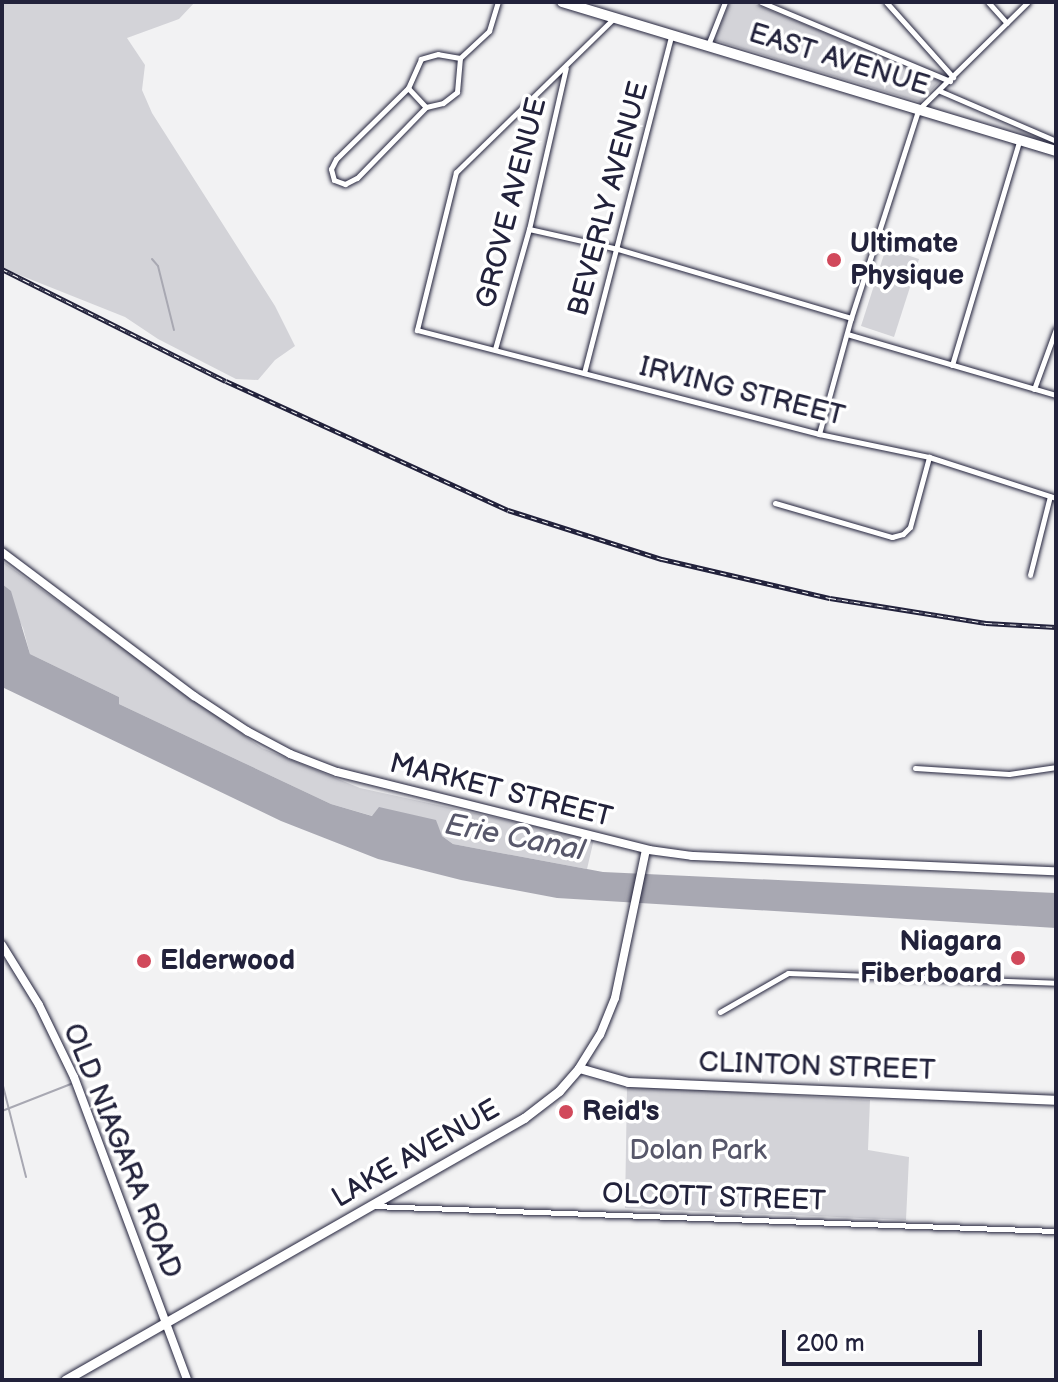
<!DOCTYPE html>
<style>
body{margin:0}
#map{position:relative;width:1058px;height:1382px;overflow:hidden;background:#f2f2f3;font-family:"Balsamiq Sans",sans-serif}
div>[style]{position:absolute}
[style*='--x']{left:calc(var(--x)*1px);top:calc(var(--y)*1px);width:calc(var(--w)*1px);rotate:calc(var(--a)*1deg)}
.green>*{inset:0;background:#d3d3d8}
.water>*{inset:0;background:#a8a8b2}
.stream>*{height:2px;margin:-1px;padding:0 1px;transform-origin:1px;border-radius:1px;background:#a8a8b2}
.roads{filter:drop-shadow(0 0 2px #22223b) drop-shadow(0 0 2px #22223b)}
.street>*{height:5px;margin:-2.5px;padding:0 2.5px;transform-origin:2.5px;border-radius:2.5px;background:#fff}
.secondary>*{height:8px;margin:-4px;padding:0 4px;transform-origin:4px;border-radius:4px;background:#fff}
.primary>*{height:9px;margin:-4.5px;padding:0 4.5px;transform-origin:4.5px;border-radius:4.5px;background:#fff}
.highway>*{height:10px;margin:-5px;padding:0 5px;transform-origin:5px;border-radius:5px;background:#fff}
.rail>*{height:5px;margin-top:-2.5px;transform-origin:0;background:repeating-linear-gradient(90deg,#fff 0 6px,#22223b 0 12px);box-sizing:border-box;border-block:2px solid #22223b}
.dots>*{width:22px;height:22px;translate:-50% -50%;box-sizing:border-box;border:4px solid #fff;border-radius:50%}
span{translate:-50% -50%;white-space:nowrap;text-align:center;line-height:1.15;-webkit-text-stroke:7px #fff;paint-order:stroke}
.street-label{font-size:28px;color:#22223b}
.poi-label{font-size:28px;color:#22223b;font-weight:700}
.left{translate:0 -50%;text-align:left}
.right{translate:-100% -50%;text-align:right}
.park-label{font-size:28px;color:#57576a}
.water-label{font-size:30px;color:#58586b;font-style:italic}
.frame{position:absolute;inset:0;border:4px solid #22223b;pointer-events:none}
.scale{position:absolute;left:782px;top:1330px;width:200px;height:36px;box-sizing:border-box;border:4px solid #22223b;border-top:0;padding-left:10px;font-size:24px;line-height:28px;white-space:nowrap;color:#22223b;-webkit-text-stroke:6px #fff;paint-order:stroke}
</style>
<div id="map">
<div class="green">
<i style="clip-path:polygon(2px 2px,195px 2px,179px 19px,127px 38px,145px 65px,142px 90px,152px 113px,275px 306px,295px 346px,275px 360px,258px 380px,236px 379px,158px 339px,125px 317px,2px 268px)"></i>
<i style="clip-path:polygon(730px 2px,750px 2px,941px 80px,920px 102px,714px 40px)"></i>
<i style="clip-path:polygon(886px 248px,919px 259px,894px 337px,861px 326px)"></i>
<i style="clip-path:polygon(2px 561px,262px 748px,360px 788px,594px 839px,587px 869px,453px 844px,442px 836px,331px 804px,119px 704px,119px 697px,30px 654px,23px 628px,2px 586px)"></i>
<i style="clip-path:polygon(627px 1086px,870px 1100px,868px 1150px,909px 1157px,906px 1220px,625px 1208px)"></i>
</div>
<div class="water">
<i style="clip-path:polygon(2px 584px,11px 591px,30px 654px,119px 697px,119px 704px,331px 804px,372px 816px,379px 807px,436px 820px,442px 836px,453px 844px,603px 872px,1056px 893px,1056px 928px,557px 898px,461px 880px,378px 859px,281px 821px,2px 687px)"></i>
</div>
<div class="stream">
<i style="--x:152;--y:259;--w:9;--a:49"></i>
<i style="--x:158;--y:266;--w:66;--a:76"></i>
<i style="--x:2;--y:1082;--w:98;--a:75.8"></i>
<i style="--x:2;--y:1111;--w:74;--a:-21.4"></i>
</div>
<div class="roads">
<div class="street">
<i style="--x:761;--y:2;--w:205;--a:22.7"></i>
<i style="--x:886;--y:2;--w:101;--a:48.2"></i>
<i style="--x:988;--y:2;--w:28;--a:48"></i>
<i style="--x:612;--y:20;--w:218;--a:135.7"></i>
<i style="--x:456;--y:172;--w:163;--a:103.9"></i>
<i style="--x:417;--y:330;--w:415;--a:14.5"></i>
<i style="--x:819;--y:434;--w:112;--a:11.8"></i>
<i style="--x:929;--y:457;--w:133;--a:17.9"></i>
<i style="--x:708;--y:45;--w:46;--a:-68.4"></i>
<i style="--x:460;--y:58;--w:22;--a:-170"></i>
<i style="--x:438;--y:54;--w:18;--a:164"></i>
<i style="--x:421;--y:59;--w:32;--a:114"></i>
<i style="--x:408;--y:88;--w:101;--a:135.4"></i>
<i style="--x:336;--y:159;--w:11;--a:117"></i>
<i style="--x:331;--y:169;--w:11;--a:75"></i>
<i style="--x:334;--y:180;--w:12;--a:20"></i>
<i style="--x:345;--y:184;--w:13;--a:-27"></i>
<i style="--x:357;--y:178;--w:99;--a:-45.8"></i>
<i style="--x:426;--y:107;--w:17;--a:-13"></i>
<i style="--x:443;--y:103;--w:18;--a:-38"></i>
<i style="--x:457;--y:92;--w:34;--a:-85"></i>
<i style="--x:460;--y:58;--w:40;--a:-43"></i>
<i style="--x:489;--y:31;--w:30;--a:-73"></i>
<i style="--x:408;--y:88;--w:26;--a:47"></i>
<i style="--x:940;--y:91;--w:126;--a:23.3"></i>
<i style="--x:529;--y:229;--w:91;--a:12.7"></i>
<i style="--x:618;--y:249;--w:243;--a:16.5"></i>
<i style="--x:847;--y:334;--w:218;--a:16.3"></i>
<i style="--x:495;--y:349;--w:125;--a:-74.2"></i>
<i style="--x:529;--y:229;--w:165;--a:-77.1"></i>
<i style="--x:952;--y:365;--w:234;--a:-73.3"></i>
<i style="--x:584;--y:373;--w:347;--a:-75.5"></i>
<i style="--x:1034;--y:389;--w:64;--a:-69.9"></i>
<i style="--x:819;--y:434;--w:120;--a:-74.6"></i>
<i style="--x:851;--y:318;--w:219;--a:-72.1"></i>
<i style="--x:918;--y:110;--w:154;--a:-44.5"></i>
<i style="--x:775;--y:503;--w:122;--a:16.2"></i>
<i style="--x:892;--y:537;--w:11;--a:-15"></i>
<i style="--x:903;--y:534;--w:10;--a:-45"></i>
<i style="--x:910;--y:527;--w:73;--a:-74.8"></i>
<i style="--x:1030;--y:575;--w:81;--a:-75.8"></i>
<i style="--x:915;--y:768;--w:94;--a:3.7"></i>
<i style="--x:1009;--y:774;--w:48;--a:-8.5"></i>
<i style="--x:720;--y:1012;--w:78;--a:-29.8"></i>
<i style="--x:788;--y:973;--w:268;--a:2.1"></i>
<i style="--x:373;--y:1206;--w:683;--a:2.1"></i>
</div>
<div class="secondary">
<i style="--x:2;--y:552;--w:240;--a:36.9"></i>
<i style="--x:194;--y:696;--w:64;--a:33.4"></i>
<i style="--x:247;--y:731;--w:49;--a:28.1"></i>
<i style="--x:290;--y:754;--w:50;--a:21"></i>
<i style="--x:337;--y:772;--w:322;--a:14"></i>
<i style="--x:649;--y:850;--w:43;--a:7.9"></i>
<i style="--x:692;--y:856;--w:364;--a:2.4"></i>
<i style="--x:2;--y:945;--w:70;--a:58.3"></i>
<i style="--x:39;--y:1005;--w:80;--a:64.1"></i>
<i style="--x:74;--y:1077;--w:323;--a:69.5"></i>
<i style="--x:579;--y:1068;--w:39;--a:-58"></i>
<i style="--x:600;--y:1035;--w:40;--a:-68"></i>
<i style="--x:615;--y:998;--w:151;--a:-78.2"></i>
</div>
<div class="primary">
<i style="--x:65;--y:1380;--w:529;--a:-29.72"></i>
<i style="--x:524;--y:1118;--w:44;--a:-37.6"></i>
<i style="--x:559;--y:1091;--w:30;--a:-49"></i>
<i style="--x:579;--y:1068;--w:51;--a:15.9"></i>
<i style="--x:628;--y:1082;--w:428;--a:2.4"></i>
</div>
<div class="highway">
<i style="--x:562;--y:2;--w:516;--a:16.78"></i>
</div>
</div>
<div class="rail">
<i style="--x:2;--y:269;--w:250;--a:26.6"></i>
<i style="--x:226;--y:381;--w:310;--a:24.6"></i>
<i style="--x:508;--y:510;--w:162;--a:17.7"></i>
<i style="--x:662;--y:559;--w:172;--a:13.1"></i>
<i style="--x:830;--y:598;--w:158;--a:9.1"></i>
<i style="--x:986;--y:623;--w:70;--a:3.3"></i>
</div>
<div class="dots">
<i style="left:834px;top:260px;background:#d1495b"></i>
<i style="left:1018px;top:958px;background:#d1495b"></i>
<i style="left:144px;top:961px;background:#d1495b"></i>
<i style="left:566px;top:1112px;background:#d1495b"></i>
</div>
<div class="street-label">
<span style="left:839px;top:60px;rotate:17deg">EAST AVENUE</span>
<span style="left:609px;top:199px;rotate:-75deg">BEVERLY AVENUE</span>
<span style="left:512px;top:203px;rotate:-76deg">GROVE AVENUE</span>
<span style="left:742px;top:392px;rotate:14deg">IRVING STREET</span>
<span style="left:501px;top:791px;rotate:14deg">MARKET STREET</span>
<span style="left:817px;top:1067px;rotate:2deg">CLINTON STREET</span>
<span style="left:122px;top:1151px;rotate:68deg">OLD NIAGARA ROAD</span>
<span style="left:416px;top:1154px;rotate:-30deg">LAKE AVENUE</span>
<span style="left:714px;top:1198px;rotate:2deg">OLCOTT STREET</span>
</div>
<div class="poi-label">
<span class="left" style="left:850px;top:260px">Ultimate<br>Physique</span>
<span class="right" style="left:1002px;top:958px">Niagara<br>Fiberboard</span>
<span class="left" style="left:160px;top:961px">Elderwood</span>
<span class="left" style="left:582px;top:1112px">Reid's</span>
</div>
<div class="park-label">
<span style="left:698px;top:1151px">Dolan Park</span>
</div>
<div class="water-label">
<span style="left:515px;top:838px;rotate:11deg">Erie Canal</span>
</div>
<div class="frame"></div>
<div class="scale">200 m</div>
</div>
